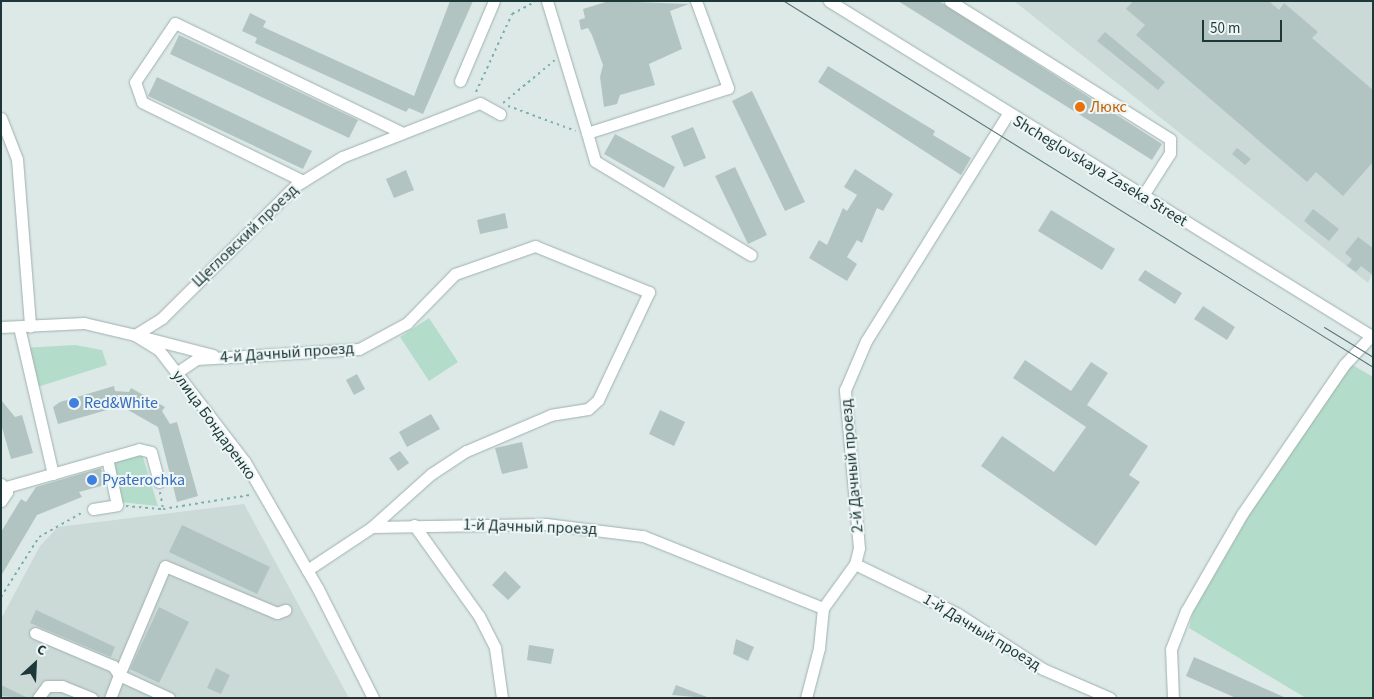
<!DOCTYPE html>
<meta charset="utf-8">
<style>
body{margin:0}
#map{position:relative;width:1374px;height:699px;overflow:hidden;background:#dce9e7;font-family:"Source Sans 3",sans-serif}
div>[style]{position:absolute}
[style*='--x']{left:calc(var(--x)*1px);top:calc(var(--y)*1px);width:calc(var(--w)*1px);rotate:calc(var(--a)*1deg)}
.built>*{inset:0;background:#cbd9d7}
.green>*{inset:0;background:#b4dcca}
.building>*{inset:0;background:#b2c4c1}
.path>*{height:2px;margin-top:-1px;transform-origin:0;background:repeating-linear-gradient(90deg,#7bafad 0 2.5px,transparent 0 6.5px)}
.roads{filter:drop-shadow(0 0 1px #9fb0af) drop-shadow(0 0 1px #9fb0af)}
.minor>*{height:11px;margin:-5.5px;padding:0 5.5px;transform-origin:5.5px;border-radius:5.5px;background:#fff}
.tram>*{height:1px;margin:-0.5px;padding:0 0.5px;transform-origin:0.5px;border-radius:0.5px;background:#587575}
.dots>*{width:14px;height:14px;translate:-50% -50%;box-sizing:border-box;border:2px solid #edf6f4;border-radius:50%}
span{translate:-50% -50%;white-space:nowrap;text-align:center;line-height:1.15;-webkit-text-stroke:4px #edf6f4;paint-order:stroke}
.food-label{font-size:16px;color:#c56008}
.left{translate:0 -50%;text-align:left}
.street-label{font-size:16px;color:#1e3839}
.shop-label{font-size:16px;color:#366cbe}
.frame{position:absolute;inset:0;border:2px solid #1e3839;pointer-events:none}
.north{position:absolute;left:10px;top:639px;width:50px;height:50px;-webkit-text-stroke:4px #edf6f4;paint-order:stroke;rotate:25deg;font-size:14px;font-weight:700;line-height:20px;text-align:center;color:#1e3839}
.north::after{content:'';display:block;margin:auto;width:18px;height:22px;background:#1e3839;clip-path:polygon(50% 0,100% 100%,50% 72%,0 100%)}
.scale{position:absolute;left:1202px;top:20px;width:80px;height:22px;box-sizing:border-box;border:2px solid #1e3839;border-top:0;padding-left:6px;font-size:15px;line-height:18px;white-space:nowrap;color:#1e3839;-webkit-text-stroke:4px #edf6f4;paint-order:stroke}
</style>
<div id="map">
<div class="built">
<i style="clip-path:polygon(1014px 1px,1373px 1px,1373px 272px,1368px 283px)"></i>
<i style="clip-path:polygon(244px 504px,349px 698px,1px 698px,1px 619px,40px 546px,58px 527px)"></i>
</div>
<div class="green">
<i style="clip-path:polygon(429px 318px,458px 362px,429px 381px,400px 337px)"></i>
<i style="clip-path:polygon(75px 345px,102px 350px,107px 365px,31px 389px,22px 348px)"></i>
<i style="clip-path:polygon(1351px 364px,1373px 377px,1373px 698px,1306px 698px,1189px 628px,1193px 612px,1248px 517px)"></i>
<i style="clip-path:polygon(142px 454px,158px 506px,120px 502px,110px 460px)"></i>
</div>
<div class="building">
<i style="clip-path:polygon(450px 1px,473px 1px,423px 114px,409px 108px,406px 112px,255px 43px,257px 38px,242px 31px,250px 13px,266px 21px,263px 27px,414px 96px)"></i>
<i style="clip-path:polygon(609px 1px,689px 4px,670px 11px,682px 49px,649px 64px,655px 85px,620px 95px,617px 104px,604px 107px,600px 77px,603px 65px,592px 35px,588px 28px,581px 30px,579px 20px,585px 18px,583px 9px)"></i>
<i style="clip-path:polygon(898px 1px,939px 1px,1162px 144px,1152px 160px)"></i>
<i style="clip-path:polygon(1133px 1px,1269px 1px,1279px 10px,1284px 3px,1318px 32px,1312px 38px,1373px 90px,1373px 162px,1343px 196px,1316px 172px,1307px 182px,1136px 35px,1145px 25px,1126px 9px)"></i>
<i style="clip-path:polygon(1105px 32px,1165px 82px,1158px 90px,1097px 41px)"></i>
<i style="clip-path:polygon(179px 35px,358px 120px,349px 138px,170px 54px)"></i>
<i style="clip-path:polygon(828px 66px,935px 131px,933px 135px,971px 158px,961px 175px,818px 82px)"></i>
<i style="clip-path:polygon(157px 77px,312px 151px,303px 169px,148px 96px)"></i>
<i style="clip-path:polygon(752px 91px,805px 202px,785px 211px,732px 101px)"></i>
<i style="clip-path:polygon(693px 127px,706px 158px,684px 167px,671px 136px)"></i>
<i style="clip-path:polygon(615px 134px,675px 167px,664px 188px,604px 154px)"></i>
<i style="clip-path:polygon(1237px 148px,1251px 159px,1245px 165px,1232px 154px)"></i>
<i style="clip-path:polygon(735px 167px,767px 235px,748px 244px,715px 176px)"></i>
<i style="clip-path:polygon(855px 169px,893px 194px,883px 211px,877px 208px,862px 243px,857px 240px,847px 257px,857px 264px,847px 281px,809px 258px,819px 240px,827px 245px,843px 208px,847px 211px,857px 195px,844px 187px)"></i>
<i style="clip-path:polygon(406px 170px,414px 190px,394px 198px,386px 179px)"></i>
<i style="clip-path:polygon(1313px 209px,1339px 229px,1329px 241px,1304px 221px)"></i>
<i style="clip-path:polygon(1051px 210px,1115px 249px,1102px 270px,1038px 231px)"></i>
<i style="clip-path:polygon(505px 213px,508px 228px,480px 234px,477px 220px)"></i>
<i style="clip-path:polygon(1358px 237px,1373px 248px,1373px 275px,1361px 266px,1356px 272px,1347px 266px,1352px 259px,1345px 253px)"></i>
<i style="clip-path:polygon(1145px 270px,1182px 293px,1175px 304px,1138px 280px)"></i>
<i style="clip-path:polygon(1203px 306px,1235px 327px,1227px 340px,1194px 319px)"></i>
<i style="clip-path:polygon(1025px 360px,1071px 391px,1091px 362px,1108px 373px,1087px 405px,1148px 446px,1129px 475px,1140px 482px,1096px 546px,981px 466px,1002px 436px,1054px 472px,1086px 427px,1013px 378px)"></i>
<i style="clip-path:polygon(357px 374px,365px 389px,354px 395px,346px 380px)"></i>
<i style="clip-path:polygon(114px 386px,115px 391px,129px 392px,131px 388px,165px 407px,162px 411px,170px 424px,177px 422px,198px 496px,177px 502px,158px 427px,121px 406px,58px 424px,53px 407px,60px 402px)"></i>
<i style="clip-path:polygon(1px 400px,15px 417px,22px 415px,33px 453px,11px 459px,1px 424px)"></i>
<i style="clip-path:polygon(660px 410px,685px 422px,674px 446px,649px 434px)"></i>
<i style="clip-path:polygon(431px 414px,440px 429px,407px 447px,399px 432px)"></i>
<i style="clip-path:polygon(522px 442px,528px 468px,502px 474px,495px 448px)"></i>
<i style="clip-path:polygon(400px 451px,409px 463px,398px 471px,389px 458px)"></i>
<i style="clip-path:polygon(101px 468px,105px 485px,79px 492px,82px 497px,37px 515px,1px 576px,1px 532px,21px 499px,26px 502px,36px 487px)"></i>
<i style="clip-path:polygon(182px 525px,270px 567px,257px 594px,169px 552px)"></i>
<i style="clip-path:polygon(505px 571px,521px 587px,508px 600px,492px 585px)"></i>
<i style="clip-path:polygon(159px 607px,189px 622px,159px 683px,130px 669px)"></i>
<i style="clip-path:polygon(36px 610px,115px 647px,111px 657px,30px 623px)"></i>
<i style="clip-path:polygon(736px 639px,754px 647px,748px 661px,733px 654px)"></i>
<i style="clip-path:polygon(529px 645px,554px 649px,551px 664px,527px 660px)"></i>
<i style="clip-path:polygon(1194px 657px,1286px 698px,1236px 698px,1186px 676px)"></i>
<i style="clip-path:polygon(216px 668px,230px 675px,221px 694px,207px 688px)"></i>
<i style="clip-path:polygon(1px 685px,28px 698px,1px 696px)"></i>
<i style="clip-path:polygon(676px 685px,707px 697px,706px 698px,672px 695px)"></i>
</div>
<div class="path">
<i style="--x:476;--y:92;--w:86;--a:-65.2"></i>
<i style="--x:512;--y:14;--w:26;--a:-28"></i>
<i style="--x:503;--y:103;--w:67;--a:-39.6"></i>
<i style="--x:508;--y:106;--w:72;--a:20.2"></i>
<i style="--x:160;--y:492;--w:17;--a:80"></i>
<i style="--x:126;--y:506;--w:37;--a:5"></i>
<i style="--x:163;--y:509;--w:88;--a:-9.1"></i>
<i style="--x:1;--y:597;--w:71;--a:-57.7"></i>
<i style="--x:39;--y:537;--w:51;--a:-29.6"></i>
</div>
<div class="roads">
<div class="minor">
<i style="--x:547;--y:1;--w:138;--a:73.1"></i>
<i style="--x:587;--y:133;--w:148;--a:-17.7"></i>
<i style="--x:728;--y:88;--w:93;--a:-110.2"></i>
<i style="--x:829;--y:1;--w:639;--a:31.7"></i>
<i style="--x:950;--y:1;--w:260;--a:32.1"></i>
<i style="--x:1170;--y:139;--w:14;--a:90"></i>
<i style="--x:1170;--y:153;--w:52;--a:122.5"></i>
<i style="--x:460;--y:81;--w:87;--a:-67"></i>
<i style="--x:1;--y:118;--w:44;--a:68.7"></i>
<i style="--x:17;--y:159;--w:168;--a:85.5"></i>
<i style="--x:587;--y:133;--w:29;--a:74"></i>
<i style="--x:595;--y:161;--w:182;--a:31.1"></i>
<i style="--x:303;--y:181;--w:179;--a:-153.9"></i>
<i style="--x:142;--y:102;--w:21;--a:-109"></i>
<i style="--x:135;--y:82;--w:71;--a:-55.9"></i>
<i style="--x:175;--y:23;--w:250;--a:25.8"></i>
<i style="--x:1;--y:327;--w:83;--a:-2.8"></i>
<i style="--x:84;--y:323;--w:52;--a:13.2"></i>
<i style="--x:135;--y:335;--w:28;--a:32"></i>
<i style="--x:159;--y:350;--w:141;--a:52.5"></i>
<i style="--x:245;--y:462;--w:146;--a:60.1"></i>
<i style="--x:318;--y:589;--w:122;--a:63.2"></i>
<i style="--x:19;--y:327;--w:151;--a:77"></i>
<i style="--x:213;--y:355;--w:81;--a:-165.6"></i>
<i style="--x:135;--y:335;--w:32;--a:-32"></i>
<i style="--x:162;--y:318;--w:187;--a:-44.8"></i>
<i style="--x:295;--y:186;--w:55;--a:-31.7"></i>
<i style="--x:342;--y:157;--w:148;--a:-21.4"></i>
<i style="--x:480;--y:103;--w:23;--a:29"></i>
<i style="--x:176;--y:373;--w:25;--a:-34"></i>
<i style="--x:197;--y:359;--w:162;--a:-3.5"></i>
<i style="--x:359;--y:349;--w:55;--a:-28.4"></i>
<i style="--x:407;--y:323;--w:69;--a:-45.6"></i>
<i style="--x:455;--y:274;--w:85;--a:-19.3"></i>
<i style="--x:535;--y:246;--w:123;--a:22"></i>
<i style="--x:649;--y:292;--w:119;--a:115.3"></i>
<i style="--x:598;--y:400;--w:13;--a:138"></i>
<i style="--x:588;--y:409;--w:37;--a:171"></i>
<i style="--x:551;--y:415;--w:92;--a:157"></i>
<i style="--x:466;--y:451;--w:42;--a:146.7"></i>
<i style="--x:431;--y:474;--w:79;--a:138.1"></i>
<i style="--x:372;--y:527;--w:78;--a:146.5"></i>
<i style="--x:1;--y:484;--w:10;--a:53"></i>
<i style="--x:7;--y:492;--w:11;--a:124"></i>
<i style="--x:6;--y:487;--w:138;--a:-15.9"></i>
<i style="--x:139;--y:449;--w:12;--a:14"></i>
<i style="--x:151;--y:452;--w:31;--a:75"></i>
<i style="--x:93;--y:509;--w:24;--a:-9"></i>
<i style="--x:117;--y:505;--w:48;--a:-102"></i>
<i style="--x:414;--y:525;--w:112;--a:54.5"></i>
<i style="--x:479;--y:616;--w:36;--a:63"></i>
<i style="--x:495;--y:648;--w:50;--a:82"></i>
<i style="--x:372;--y:527;--w:174;--a:-1"></i>
<i style="--x:546;--y:524;--w:98;--a:7.1"></i>
<i style="--x:643;--y:536;--w:194;--a:21.8"></i>
<i style="--x:855;--y:564;--w:114;--a:25.9"></i>
<i style="--x:958;--y:614;--w:101;--a:32.9"></i>
<i style="--x:1043;--y:669;--w:73;--a:23.4"></i>
<i style="--x:35;--y:633;--w:85;--a:22.9"></i>
<i style="--x:113;--y:666;--w:11;--a:56"></i>
<i style="--x:119;--y:675;--w:25;--a:111"></i>
<i style="--x:38;--y:698;--w:15;--a:-53"></i>
<i style="--x:47;--y:686;--w:15;--a:0"></i>
<i style="--x:62;--y:686;--w:32;--a:22"></i>
<i style="--x:169;--y:698;--w:55;--a:-155.3"></i>
<i style="--x:119;--y:675;--w:118;--a:-67.1"></i>
<i style="--x:165;--y:566;--w:121;--a:22.8"></i>
<i style="--x:277;--y:613;--w:9;--a:-21"></i>
<i style="--x:806;--y:698;--w:52;--a:-75.4"></i>
<i style="--x:819;--y:648;--w:40;--a:-84.3"></i>
<i style="--x:823;--y:608;--w:54;--a:-54"></i>
<i style="--x:855;--y:564;--w:16;--a:-76"></i>
<i style="--x:859;--y:548;--w:159;--a:-95.1"></i>
<i style="--x:845;--y:390;--w:53;--a:-66.8"></i>
<i style="--x:866;--y:341;--w:266;--a:-58"></i>
<i style="--x:1173;--y:698;--w:49;--a:-92.3"></i>
<i style="--x:1171;--y:649;--w:41;--a:-68.5"></i>
<i style="--x:1186;--y:611;--w:112;--a:-60"></i>
<i style="--x:1242;--y:514;--w:181;--a:-55.6"></i>
<i style="--x:1344;--y:365;--w:42;--a:-46.9"></i>
</div>
</div>
<div class="tram">
<i style="--x:784;--y:1;--w:693;--a:31.86"></i>
<i style="--x:1324;--y:327;--w:57;--a:31.5"></i>
</div>
<div class="dots">
<i style="left:1080px;top:107px;background:#e8710a"></i>
<i style="left:74px;top:403px;background:#3f7fe0"></i>
<i style="left:92px;top:480px;background:#3f7fe0"></i>
</div>
<div class="food-label">
<span class="left" style="left:1090px;top:107px">Люкс</span>
</div>
<div class="street-label">
<span style="left:1100px;top:171px;rotate:31deg">Shcheglovskaya Zaseka Street</span>
<span style="left:245px;top:236px;rotate:-44deg">Щегловский проезд</span>
<span style="left:287px;top:353px;rotate:-4deg">4-й Дачный проезд</span>
<span style="left:214px;top:425px;rotate:54deg">улица Бондаренко</span>
<span style="left:852px;top:466px;rotate:-95deg">2-й Дачный проезд</span>
<span style="left:530px;top:527px;rotate:2deg">1-й Дачный проезд</span>
<span style="left:982px;top:632px;rotate:31deg">1-й Дачный проезд</span>
</div>
<div class="shop-label">
<span class="left" style="left:84px;top:403px">Red&amp;White</span>
<span class="left" style="left:102px;top:480px">Pyaterochka</span>
</div>
<div class="frame"></div>
<div class="north">С</div>
<div class="scale">50 m</div>
</div>
